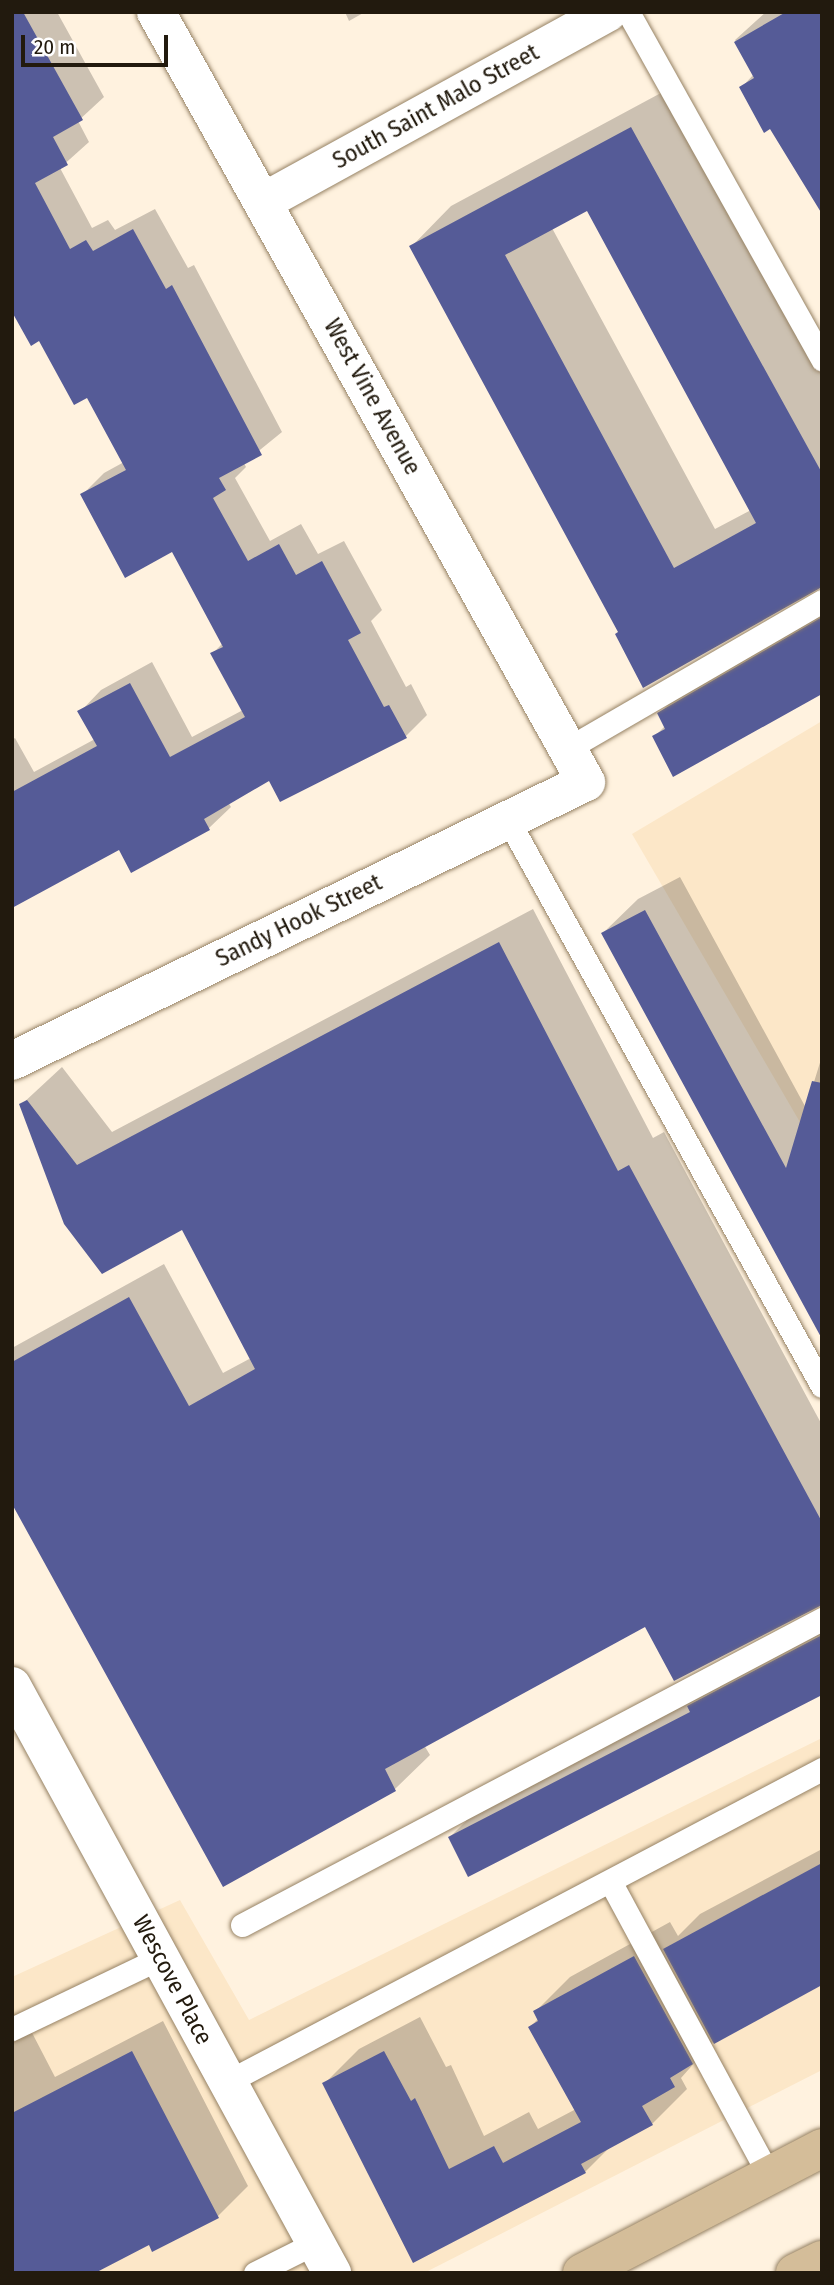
<!DOCTYPE html>
<style>
body{margin:0}
#map{position:relative;width:834px;height:2285px;overflow:hidden;background:#fff2df;font-family:"Fira Sans Condensed",sans-serif}
div>[style]{position:absolute}
[style*='--x']{left:calc(var(--x)*1px);top:calc(var(--y)*1px);width:calc(var(--w)*1px);rotate:calc(var(--a)*1deg)}
.built>*{inset:0;background:#fce7c8}
.shadow>*{inset:0;background:#0003}
.building>*{inset:0;background:#555b97}
.roads{filter:drop-shadow(0 0 2px #968264) drop-shadow(0 0 2px #968264)}
.lane>*{height:23px;margin:-11.5px;padding:0 11.5px;transform-origin:11.5px;border-radius:11.5px;background:#fff}
.street>*{height:38px;margin:-19px;padding:0 19px;transform-origin:19px;border-radius:19px;background:#fff}
.primary>*{height:38px;margin:-19px;padding:0 19px;transform-origin:19px;border-radius:19px;background:#d4bd99}
span{translate:-50% -50%;white-space:nowrap;text-align:center;line-height:1.15;-webkit-text-stroke:7px #fff;paint-order:stroke}
.street-label{font-size:24px;color:#221a0e}
.frame{position:absolute;inset:0;border:14px solid #221a0e;pointer-events:none}
.scale{position:absolute;left:21px;top:35px;width:147px;height:32px;box-sizing:border-box;border:4px solid #221a0e;border-top:0;padding-left:9px;font-size:21px;line-height:24px;white-space:nowrap;color:#221a0e;-webkit-text-stroke:5px #fff;paint-order:stroke}
</style>
<div id="map">
<div class="built">
<i style="clip-path:polygon(822px 721px,822px 1160px,632px 834px)"></i>
<i style="clip-path:polygon(822px 1738px,822px 2070px,424px 2273px,12px 2273px,12px 1977px,180px 1900px,249px 2020px)"></i>
</div>
<div class="shadow">
<i style="clip-path:polygon(12px 12px,57px 12px,104px 97px,78px 121px,89px 142px,60px 168px,92px 228px,108px 220px,115px 230px,155px 209px,188px 268px,194px 265px,282px 432px,244px 463px,246px 467px,235px 478px,270px 541px,301px 524px,318px 554px,344px 541px,382px 610px,371px 621px,406px 687px,411px 684px,427px 715px,406px 736px,269px 779px,228px 802px,231px 807px,209px 828px,120px 848px,12px 906px,12px 740px,15px 738px,34px 772px,95px 739px,80px 712px,101px 690px,152px 662px,192px 737px,243px 710px,212px 654px,223px 643px,173px 550px,82px 495px,104px 473px,124px 462px,88px 395px,40px 339px)"></i>
<i style="clip-path:polygon(345px 12px,365px 12px,349px 21px)"></i>
<i style="clip-path:polygon(766px 12px,822px 12px,771px 127px,741px 88px,754px 74px,735px 40px)"></i>
<i style="clip-path:polygon(evenodd,672px 87px,822px 360px,822px 587px,619px 631px,411px 247px,451px 206px,672px 87px,588px 209px,751px 510px,715px 529px,552px 228px,588px 209px)"></i>
<i style="clip-path:polygon(822px 602px,822px 693px,654px 737px,665px 726px,659px 714px,699px 673px)"></i>
<i style="clip-path:polygon(680px 877px,806px 1108px,822px 1056px,822px 1335px,603px 933px,638px 899px)"></i>
<i style="clip-path:polygon(533px 909px,653px 1138px,664px 1132px,822px 1425px,822px 1605px,646px 1625px,424px 1745px,430px 1755px,395px 1789px,224px 1884px,12px 1496px,12px 1348px,164px 1264px,223px 1373px,251px 1358px,182px 1228px,103px 1272px,21px 1105px,62px 1067px,112px 1132px)"></i>
<i style="clip-path:polygon(822px 1620px,822px 1690px,450px 1837px,484px 1803px)"></i>
<i style="clip-path:polygon(822px 1849px,822px 1983px,713px 2042px,681px 2078px,687px 2089px,652px 2124px,611px 2146px,585px 2172px,414px 2260px,324px 2084px,359px 2049px,420px 2017px,446px 2067px,451px 2065px,484px 2136px,529px 2112px,538px 2129px,576px 2109px,530px 2027px,538px 2019px,535px 2012px,570px 1977px,670px 1922px,678px 1936px,700px 1914px)"></i>
<i style="clip-path:polygon(163px 2021px,248px 2186px,218px 2216px,149px 2243px,12px 2273px,12px 2033px,28px 2025px,55px 2077px)"></i>
</div>
<div class="building">
<i style="clip-path:polygon(12px 12px,23px 12px,83px 120px,53px 137px,68px 165px,35px 183px,70px 249px,86px 240px,93px 251px,133px 229px,166px 289px,172px 285px,262px 455px,219px 478px,226px 490px,213px 498px,248px 561px,279px 544px,296px 575px,322px 561px,361px 633px,348px 640px,384px 707px,389px 705px,407px 738px,280px 802px,269px 781px,204px 819px,210px 830px,131px 873px,119px 850px,12px 908px,12px 792px,97px 746px,77px 711px,130px 683px,170px 757px,245px 717px,210px 653px,223px 647px,172px 552px,125px 578px,80px 494px,126px 470px,87px 398px,74px 405px,39px 341px,31px 346px,12px 312px)"></i>
<i style="clip-path:polygon(786px 12px,822px 12px,822px 214px,770px 129px,764px 133px,739px 87px,754px 78px,734px 42px)"></i>
<i style="clip-path:polygon(evenodd,631px 127px,822px 473px,822px 587px,643px 688px,615px 634px,618px 632px,409px 246px,631px 127px,587px 211px,756px 523px,674px 568px,505px 255px,587px 211px)"></i>
<i style="clip-path:polygon(822px 617px,822px 694px,673px 777px,652px 736px,665px 729px,657px 713px)"></i>
<i style="clip-path:polygon(645px 910px,786px 1168px,812px 1081px,822px 1083px,822px 1339px,601px 933px)"></i>
<i style="clip-path:polygon(499px 942px,618px 1171px,629px 1165px,822px 1522px,822px 1605px,674px 1681px,645px 1627px,385px 1769px,396px 1791px,223px 1887px,12px 1504px,12px 1362px,129px 1297px,189px 1406px,255px 1369px,182px 1230px,102px 1274px,64px 1224px,19px 1104px,27px 1100px,77px 1165px)"></i>
<i style="clip-path:polygon(822px 1635px,822px 1695px,468px 1877px,448px 1837px,690px 1712px,687px 1706px)"></i>
<i style="clip-path:polygon(822px 1863px,822px 1985px,714px 2044px,663px 1949px)"></i>
<i style="clip-path:polygon(634px 1956px,693px 2064px,670px 2078px,675px 2087px,642px 2106px,653px 2125px,581px 2164px,586px 2173px,413px 2263px,322px 2083px,384px 2051px,411px 2101px,415px 2098px,449px 2169px,494px 2146px,503px 2163px,581px 2122px,528px 2027px,538px 2021px,533px 2011px)"></i>
<i style="clip-path:polygon(132px 2051px,219px 2218px,152px 2252px,149px 2245px,95px 2273px,12px 2273px,12px 2113px)"></i>
</div>
<div class="roads">
<div class="lane">
<i style="--x:628;--y:12;--w:398;--a:60.8"></i>
<i style="--x:567;--y:749;--w:295;--a:-30.1"></i>
<i style="--x:508;--y:820;--w:647;--a:60.98"></i>
<i style="--x:611;--y:1883;--w:332;--a:61.6"></i>
<i style="--x:242;--y:1925;--w:656;--a:-27.82"></i>
<i style="--x:12;--y:2029;--w:164;--a:-25.6"></i>
<i style="--x:227;--y:2082;--w:672;--a:-27.75"></i>
<i style="--x:255;--y:2273;--w:67;--a:-26.6"></i>
</div>
<div class="street">
<i style="--x:263;--y:202;--w:394;--a:-28.8"></i>
<i style="--x:12;--y:1061;--w:638;--a:-25.92"></i>
<i style="--x:586;--y:782;--w:882;--a:-119.18"></i>
<i style="--x:12;--y:1686;--w:669;--a:61.4"></i>
</div>
<div class="primary">
<i style="--x:582;--y:2273;--w:271;--a:-27.5"></i>
<i style="--x:795;--y:2273;--w:30;--a:-26"></i>
</div>
</div>
<div class="street-label">
<span style="left:436px;top:107px;rotate:-29deg">South Saint Malo Street</span>
<span style="left:372px;top:397px;rotate:61deg">West Vine Avenue</span>
<span style="left:299px;top:921px;rotate:-26deg">Sandy Hook Street</span>
<span style="left:172px;top:1980px;rotate:62deg">Wescove Place</span>
</div>
<div class="frame"></div>
<div class="scale">20 m</div>
</div>
